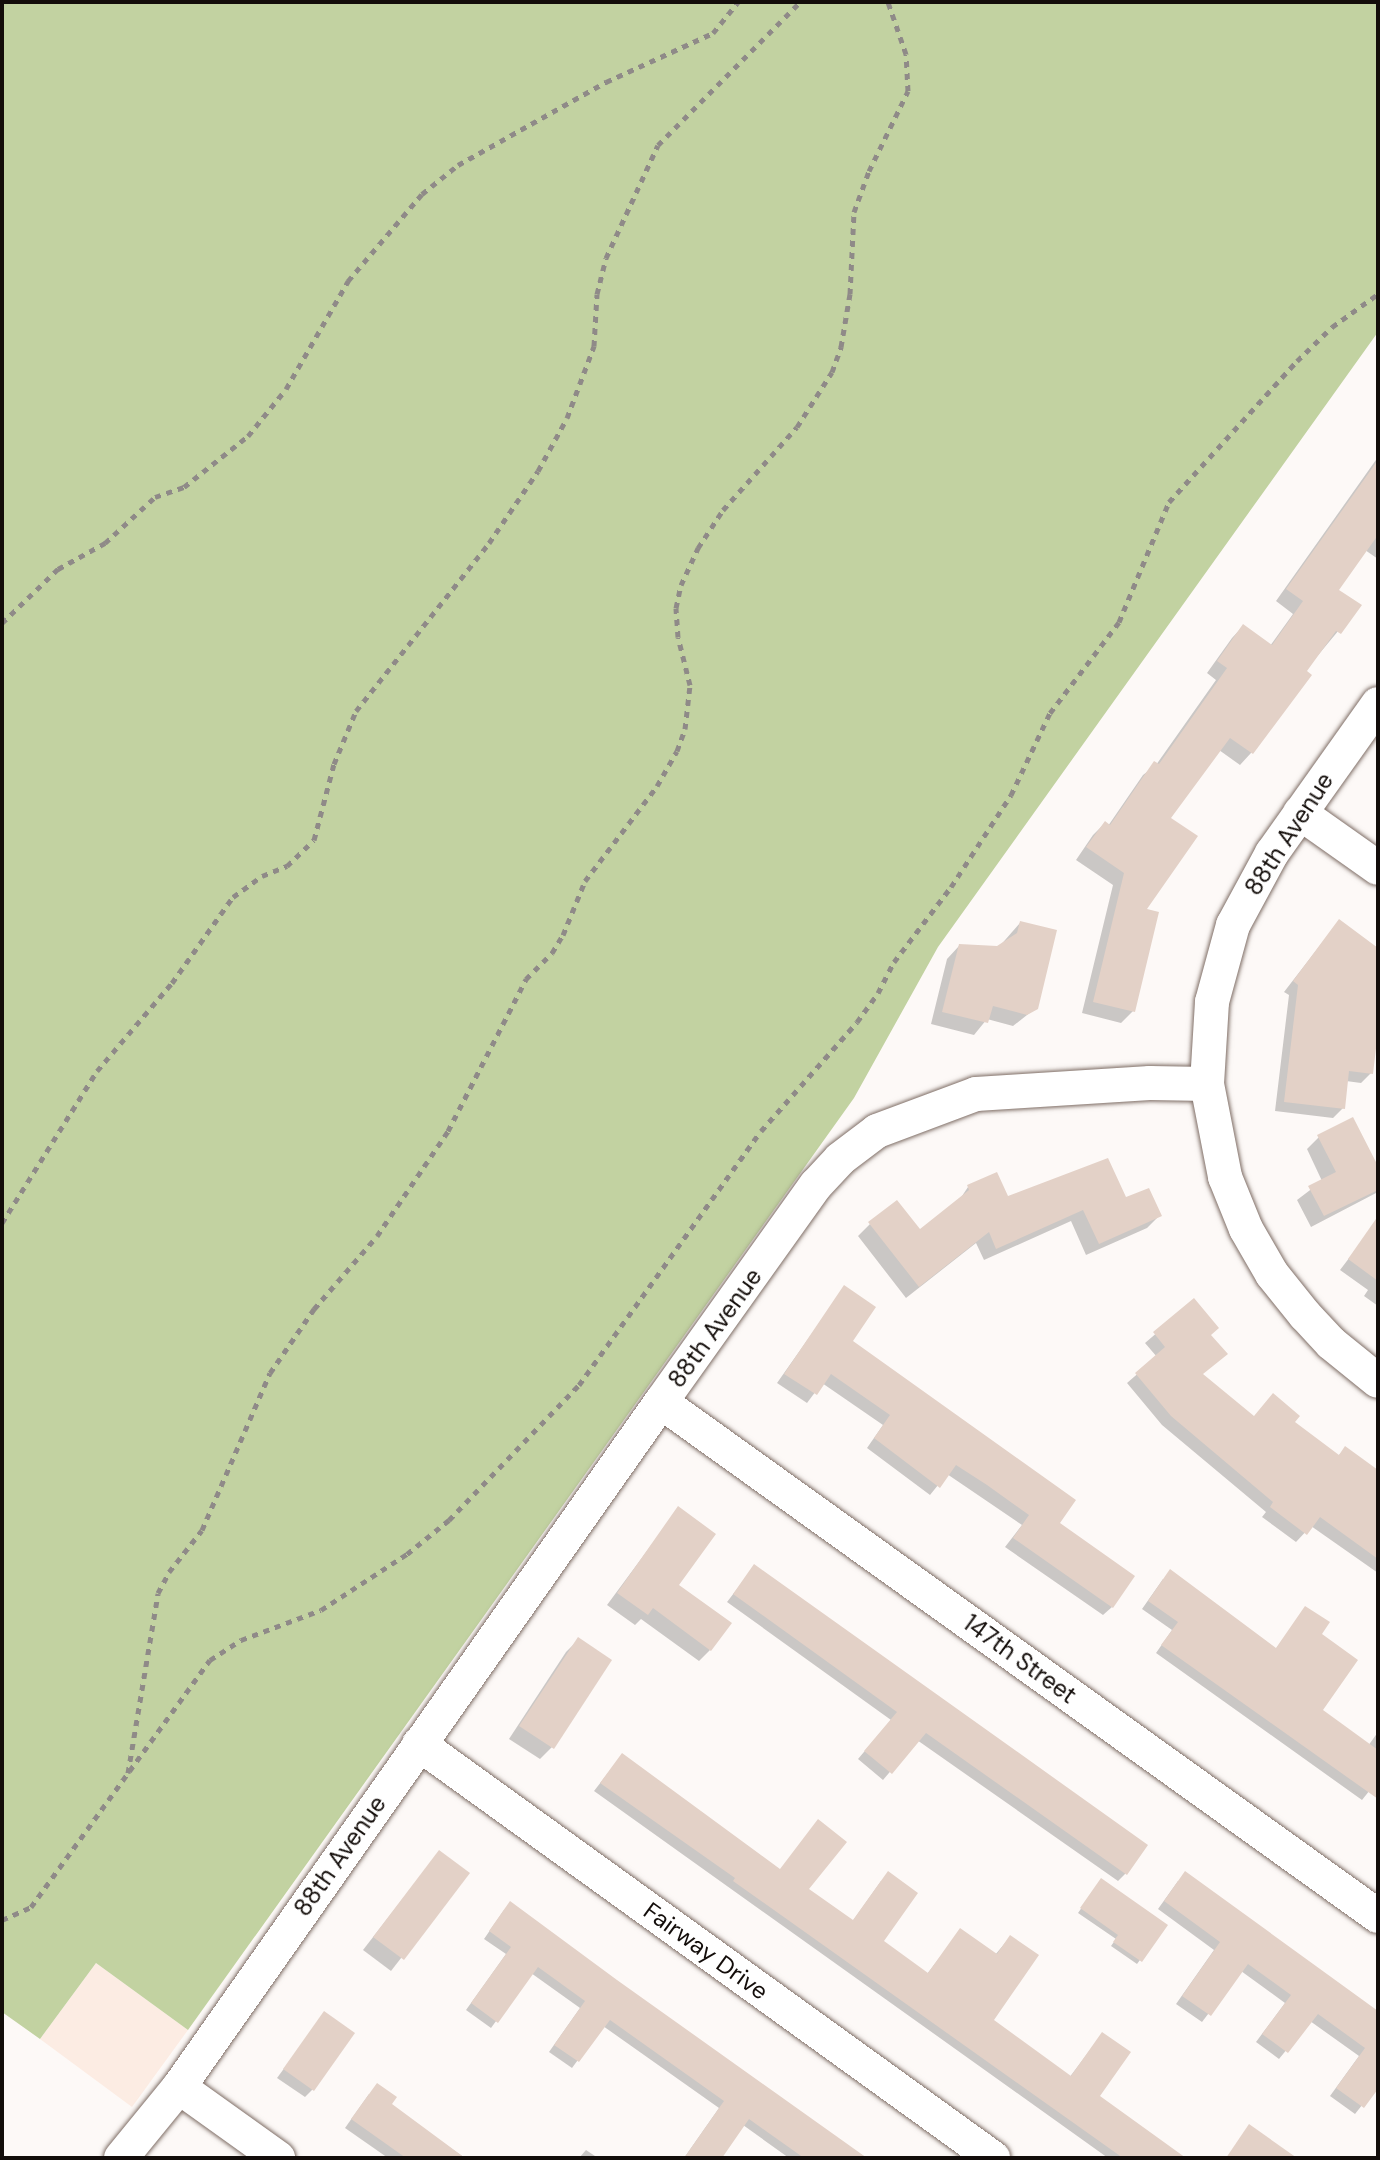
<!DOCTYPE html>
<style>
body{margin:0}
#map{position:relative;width:1380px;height:2160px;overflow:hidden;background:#fdf9f7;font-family:"DM Sans",sans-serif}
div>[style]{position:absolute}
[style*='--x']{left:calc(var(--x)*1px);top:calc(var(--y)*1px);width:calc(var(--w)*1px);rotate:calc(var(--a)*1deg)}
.built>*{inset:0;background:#fcece3}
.green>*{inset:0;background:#c2d2a1}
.shadow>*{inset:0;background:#0003}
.building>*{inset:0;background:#e3d1c7}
.path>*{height:5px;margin-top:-2.5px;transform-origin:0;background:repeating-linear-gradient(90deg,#8f8a88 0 6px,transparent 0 12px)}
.roads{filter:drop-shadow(0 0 2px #7f6e66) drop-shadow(0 0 2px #7f6e66)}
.minor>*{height:34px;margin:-17px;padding:0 17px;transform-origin:17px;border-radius:17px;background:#fff}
span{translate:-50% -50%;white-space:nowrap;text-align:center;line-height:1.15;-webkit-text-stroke:6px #fff;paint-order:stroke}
.street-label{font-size:24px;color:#130d0a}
.frame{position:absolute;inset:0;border:4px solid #130d0a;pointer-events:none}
</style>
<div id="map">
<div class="built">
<i style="clip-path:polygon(96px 1963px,188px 2030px,132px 2107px,40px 2039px)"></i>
</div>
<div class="green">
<i style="clip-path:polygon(2px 2px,1378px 2px,1378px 332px,938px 947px,854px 1098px,188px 2030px,96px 1963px,40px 2039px,2px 2012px)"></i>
</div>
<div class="shadow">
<i style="clip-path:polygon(1378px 457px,1378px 559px,1365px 550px,1337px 590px,1359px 606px,1304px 672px,1285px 710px,1251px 753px,1240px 765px,1219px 750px,1168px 818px,1143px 910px,1133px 1011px,1121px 1023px,1082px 1013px,1113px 885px,1076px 860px,1093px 835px,1105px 823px,1108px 826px,1143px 775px,1156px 765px,1216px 680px,1207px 673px,1232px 638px,1243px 626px,1270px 646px,1293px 614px,1276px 601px)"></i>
<i style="clip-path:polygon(1339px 921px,1378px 950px,1378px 1014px,1371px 1073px,1361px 1083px,1346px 1081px,1343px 1108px,1333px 1118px,1275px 1111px,1289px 995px,1284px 992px)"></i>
<i style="clip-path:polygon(1020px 923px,1036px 1008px,1013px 1026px,987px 1019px,974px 1035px,931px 1024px,947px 959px,959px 946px,998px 948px)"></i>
<i style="clip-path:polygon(1319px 1137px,1378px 1170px,1378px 1192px,1311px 1227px,1297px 1200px,1322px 1181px,1307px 1149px)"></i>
<i style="clip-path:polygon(968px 1187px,1007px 1199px,1159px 1216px,1147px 1228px,1086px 1255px,1071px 1221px,984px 1260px,976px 1243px,906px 1298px,858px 1236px,870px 1224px,919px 1232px,958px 1202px)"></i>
<i style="clip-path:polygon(1375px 1224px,1378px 1227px,1378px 1306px,1364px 1296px,1368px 1290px,1340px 1270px)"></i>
<i style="clip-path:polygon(844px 1288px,850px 1342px,1058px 1523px,1112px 1607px,1103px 1615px,1005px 1547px,1022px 1525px,947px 1474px,930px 1495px,867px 1448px,883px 1425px,822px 1383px,807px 1403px,777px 1383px)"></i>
<i style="clip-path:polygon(1194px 1301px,1209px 1335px,1201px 1375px,1254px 1418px,1293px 1422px,1338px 1456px,1345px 1449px,1378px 1473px,1378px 1573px,1311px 1526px,1296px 1542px,1262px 1517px,1266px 1512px,1162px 1425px,1127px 1383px,1157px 1357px,1145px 1343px)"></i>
<i style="clip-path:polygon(678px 1509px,676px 1586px,710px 1650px,699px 1661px,641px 1619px,635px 1625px,607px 1605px)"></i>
<i style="clip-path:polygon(754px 1567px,1145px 1846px,1125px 1874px,1118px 1881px,917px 1740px,883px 1780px,858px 1759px,891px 1720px,727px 1602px)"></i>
<i style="clip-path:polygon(1163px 1579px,1275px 1650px,1306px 1608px,1319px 1634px,1320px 1711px,1368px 1746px,1378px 1732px,1378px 1780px,1362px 1800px,1156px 1653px,1172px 1630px,1142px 1609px)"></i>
<i style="clip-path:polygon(578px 1640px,552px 1747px,540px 1759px,509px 1739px,566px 1652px)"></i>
<i style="clip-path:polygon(622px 1755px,852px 1922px,881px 1881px,881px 1942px,927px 1974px,960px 1931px,995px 1955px,1010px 1937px,991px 2020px,1069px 2078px,1102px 2034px,1097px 2096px,1184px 2158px,1108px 2158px,594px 1791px)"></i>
<i style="clip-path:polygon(439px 1852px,467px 1873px,391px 1971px,363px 1950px)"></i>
<i style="clip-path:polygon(1178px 1881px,1378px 2013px,1378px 2085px,1355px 2114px,1330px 2096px,1359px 2056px,1310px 2021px,1279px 2059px,1256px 2042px,1285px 2003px,1241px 1971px,1202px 2022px,1176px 2004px,1214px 1950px,1158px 1909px)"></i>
<i style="clip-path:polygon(1098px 1884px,1165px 1926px,1137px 1964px,1111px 1946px,1116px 1939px,1078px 1913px)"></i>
<i style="clip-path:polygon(504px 1910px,864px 2158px,789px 2158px,743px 2125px,719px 2158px,684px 2158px,719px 2108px,603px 2026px,572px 2068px,549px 2052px,580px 2008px,531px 1973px,491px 2028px,466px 2010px,506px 1954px,484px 1939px)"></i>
<i style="clip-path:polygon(324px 2014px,313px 2089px,305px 2097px,277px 2078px)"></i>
<i style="clip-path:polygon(369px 2094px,389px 2105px,465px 2158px,388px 2158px,345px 2128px)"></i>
<i style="clip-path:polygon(586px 2150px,598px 2158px,579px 2158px)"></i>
</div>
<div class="building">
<i style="clip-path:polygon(1378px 460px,1378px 535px,1339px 590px,1362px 605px,1341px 634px,1336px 631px,1307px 671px,1312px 675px,1253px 754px,1230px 738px,1171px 818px,1198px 836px,1147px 909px,1159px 912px,1135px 1012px,1093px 1002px,1124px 873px,1086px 847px,1105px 821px,1110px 825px,1154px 761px,1159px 764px,1227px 668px,1217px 661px,1243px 624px,1272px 645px,1303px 601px,1286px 589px)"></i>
<i style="clip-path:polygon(1339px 919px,1378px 948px,1378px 1031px,1373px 1074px,1349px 1071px,1345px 1109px,1284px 1102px,1298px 985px,1293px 981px)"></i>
<i style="clip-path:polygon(1020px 921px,1057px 930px,1038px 1009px,1027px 1015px,993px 1006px,988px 1023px,942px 1012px,959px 944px,997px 946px,1017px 933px)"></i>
<i style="clip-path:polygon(1353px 1117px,1378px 1166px,1378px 1190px,1324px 1216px,1308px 1186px,1336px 1172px,1317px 1135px)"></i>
<i style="clip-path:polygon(1108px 1158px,1126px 1197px,1149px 1188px,1162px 1216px,1099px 1244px,1083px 1210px,996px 1249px,989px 1232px,919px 1287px,868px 1222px,897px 1200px,920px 1229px,969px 1190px,967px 1185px,997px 1172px,1008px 1196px)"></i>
<i style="clip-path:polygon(1378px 1216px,1378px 1281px,1348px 1259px)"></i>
<i style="clip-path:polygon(844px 1285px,876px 1307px,853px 1341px,1076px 1500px,1060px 1523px,1135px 1576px,1113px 1608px,1013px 1538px,1029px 1515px,987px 1485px,956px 1465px,940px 1488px,874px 1438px,890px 1415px,831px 1374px,817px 1395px,784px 1374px)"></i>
<i style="clip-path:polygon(1194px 1298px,1219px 1328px,1211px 1335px,1228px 1354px,1203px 1374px,1254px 1416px,1273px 1393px,1300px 1416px,1295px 1422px,1339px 1455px,1345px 1446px,1378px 1470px,1378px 1559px,1320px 1517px,1307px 1535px,1270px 1507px,1273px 1502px,1171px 1416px,1135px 1373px,1165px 1347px,1153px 1332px)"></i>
<i style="clip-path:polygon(678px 1506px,716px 1534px,679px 1585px,732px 1623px,711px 1651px,653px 1608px,648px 1615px,617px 1593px)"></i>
<i style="clip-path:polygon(754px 1564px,1148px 1845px,1127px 1875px,926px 1733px,892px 1774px,864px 1751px,897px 1712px,733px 1594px)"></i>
<i style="clip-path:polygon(1170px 1569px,1276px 1648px,1305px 1606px,1330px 1622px,1322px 1634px,1358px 1660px,1323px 1710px,1378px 1750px,1378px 1799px,1161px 1645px,1178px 1622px,1148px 1601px)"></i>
<i style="clip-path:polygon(578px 1637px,612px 1660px,554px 1749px,519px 1726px)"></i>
<i style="clip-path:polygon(622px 1753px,780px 1869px,818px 1819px,847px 1842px,809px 1889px,853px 1920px,888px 1871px,918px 1893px,884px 1941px,928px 1973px,960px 1928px,997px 1954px,1010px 1935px,1039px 1955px,994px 2020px,1071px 2076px,1102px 2032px,1131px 2052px,1100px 2096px,1186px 2158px,1123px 2158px,733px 1881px,735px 1878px,600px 1783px)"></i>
<i style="clip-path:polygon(439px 1850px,470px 1873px,404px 1960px,373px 1937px)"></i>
<i style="clip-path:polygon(1185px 1871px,1378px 2011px,1378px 2089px,1364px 2108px,1336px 2088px,1365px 2048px,1318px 2014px,1288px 2053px,1262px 2034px,1291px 1995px,1248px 1964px,1211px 2016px,1182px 1996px,1220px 1942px,1164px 1901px)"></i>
<i style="clip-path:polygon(1101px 1878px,1168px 1925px,1142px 1962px,1113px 1942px,1118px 1935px,1080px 1908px)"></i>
<i style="clip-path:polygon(510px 1901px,617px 1980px,867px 2158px,804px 2158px,749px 2119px,722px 2158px,684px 2158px,724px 2101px,610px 2020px,579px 2062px,554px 2045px,585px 2001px,538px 1967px,498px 2023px,471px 2003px,511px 1947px,489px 1931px)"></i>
<i style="clip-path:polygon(324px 2011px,355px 2033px,314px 2091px,283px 2069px)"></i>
<i style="clip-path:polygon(377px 2083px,397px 2097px,392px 2104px,465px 2158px,406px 2158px,351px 2119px)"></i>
<i style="clip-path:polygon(1249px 2124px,1297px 2158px,1226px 2158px)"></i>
</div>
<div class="path">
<i style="--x:2;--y:623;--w:78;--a:-44"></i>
<i style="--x:58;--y:569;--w:54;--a:-29"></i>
<i style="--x:105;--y:543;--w:68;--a:-42.6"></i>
<i style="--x:155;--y:497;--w:31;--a:-19"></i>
<i style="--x:184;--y:487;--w:82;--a:-38.6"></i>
<i style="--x:248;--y:436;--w:60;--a:-51"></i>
<i style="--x:286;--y:389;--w:125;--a:-60.1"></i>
<i style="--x:348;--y:281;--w:114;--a:-49.6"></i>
<i style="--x:422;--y:194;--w:46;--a:-38.9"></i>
<i style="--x:458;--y:165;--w:170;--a:-29.3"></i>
<i style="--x:606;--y:82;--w:118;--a:-24.6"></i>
<i style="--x:713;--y:33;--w:40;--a:-51"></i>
<i style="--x:2;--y:1223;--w:179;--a:-58"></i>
<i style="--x:97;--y:1071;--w:116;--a:-49.6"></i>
<i style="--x:172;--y:983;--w:105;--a:-54.7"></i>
<i style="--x:233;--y:897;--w:36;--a:-36"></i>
<i style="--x:262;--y:876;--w:27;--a:-22"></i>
<i style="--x:287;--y:866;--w:37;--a:-44"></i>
<i style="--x:314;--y:840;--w:79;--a:-75.3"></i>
<i style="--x:334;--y:764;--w:57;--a:-67.5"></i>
<i style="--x:356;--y:711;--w:214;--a:-51.6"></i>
<i style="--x:489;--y:543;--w:87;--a:-55.8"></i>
<i style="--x:538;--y:471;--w:60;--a:-61.3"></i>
<i style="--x:567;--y:418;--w:77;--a:-69.4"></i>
<i style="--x:594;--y:346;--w:52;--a:-86.7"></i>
<i style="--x:597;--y:294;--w:37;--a:-76"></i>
<i style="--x:606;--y:258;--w:124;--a:-65.3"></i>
<i style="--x:658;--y:145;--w:202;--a:-45.2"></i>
<i style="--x:128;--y:1773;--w:182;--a:-80.5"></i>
<i style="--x:158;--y:1593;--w:24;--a:-62"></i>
<i style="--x:169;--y:1572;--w:53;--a:-51.8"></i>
<i style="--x:202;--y:1530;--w:171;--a:-66.6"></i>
<i style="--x:270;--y:1373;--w:78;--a:-55.5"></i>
<i style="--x:314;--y:1309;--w:96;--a:-49.2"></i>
<i style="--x:377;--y:1236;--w:127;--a:-55.9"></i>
<i style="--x:448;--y:1131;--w:171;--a:-62.8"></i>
<i style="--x:526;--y:979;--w:37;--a:-45"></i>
<i style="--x:552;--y:953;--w:21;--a:-59"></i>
<i style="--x:563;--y:935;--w:58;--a:-67.8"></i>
<i style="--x:585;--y:881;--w:119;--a:-52.8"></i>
<i style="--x:657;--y:786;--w:40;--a:-60.3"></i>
<i style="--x:677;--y:751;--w:23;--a:-70"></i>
<i style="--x:685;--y:729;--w:44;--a:-83.5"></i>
<i style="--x:690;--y:685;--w:49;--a:-104"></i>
<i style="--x:678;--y:637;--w:29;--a:-94"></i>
<i style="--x:676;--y:608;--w:24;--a:-78"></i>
<i style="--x:681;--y:585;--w:41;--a:-65.3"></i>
<i style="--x:698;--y:548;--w:45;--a:-56.7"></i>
<i style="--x:723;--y:510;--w:111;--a:-48.3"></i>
<i style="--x:797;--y:427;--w:65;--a:-57.5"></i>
<i style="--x:832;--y:372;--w:27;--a:-70"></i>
<i style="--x:841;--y:347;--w:54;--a:-80.4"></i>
<i style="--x:850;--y:294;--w:82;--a:-87.2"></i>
<i style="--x:854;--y:212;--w:44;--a:-69.9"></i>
<i style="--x:869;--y:171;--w:89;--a:-64"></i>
<i style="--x:908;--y:91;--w:37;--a:-93"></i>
<i style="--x:906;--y:54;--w:55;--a:-109.1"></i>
<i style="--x:2;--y:1920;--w:32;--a:-24"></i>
<i style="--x:31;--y:1907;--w:305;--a:-54.1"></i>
<i style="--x:210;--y:1660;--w:37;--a:-33"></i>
<i style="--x:241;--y:1640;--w:85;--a:-20.6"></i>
<i style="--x:321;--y:1610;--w:103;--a:-33.1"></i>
<i style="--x:407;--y:1554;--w:54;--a:-39"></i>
<i style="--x:449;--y:1520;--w:187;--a:-46.1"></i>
<i style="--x:579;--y:1385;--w:312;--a:-54.4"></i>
<i style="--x:761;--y:1131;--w:145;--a:-48.6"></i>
<i style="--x:857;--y:1022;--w:36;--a:-54"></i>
<i style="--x:878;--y:993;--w:35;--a:-63"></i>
<i style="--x:894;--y:962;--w:94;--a:-52.8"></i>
<i style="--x:951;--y:887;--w:110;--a:-56.9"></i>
<i style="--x:1011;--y:795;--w:91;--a:-64.6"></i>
<i style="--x:1050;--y:713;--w:114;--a:-52.8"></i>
<i style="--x:1119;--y:622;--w:130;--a:-67.4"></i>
<i style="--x:1169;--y:502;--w:190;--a:-47.8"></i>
<i style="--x:1297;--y:361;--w:49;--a:-44.2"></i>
<i style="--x:1332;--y:327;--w:57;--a:-35.7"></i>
</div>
<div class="roads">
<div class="minor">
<i style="--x:1378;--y:704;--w:183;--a:125.4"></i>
<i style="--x:1272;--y:853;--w:82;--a:118.4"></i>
<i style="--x:1233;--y:925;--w:80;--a:105.3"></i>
<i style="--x:1212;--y:1002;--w:82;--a:93.5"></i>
<i style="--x:1207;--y:1084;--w:95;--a:79"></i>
<i style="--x:1225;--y:1177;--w:56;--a:68"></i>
<i style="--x:1246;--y:1229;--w:52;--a:60"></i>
<i style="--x:1272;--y:1274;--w:53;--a:51.2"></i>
<i style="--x:1305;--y:1315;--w:38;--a:47"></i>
<i style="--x:1331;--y:1343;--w:60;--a:39"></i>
<i style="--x:1300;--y:813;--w:95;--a:35.2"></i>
<i style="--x:661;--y:1402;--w:882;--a:35.64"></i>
<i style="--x:419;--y:1744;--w:708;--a:35.8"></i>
<i style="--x:179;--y:2087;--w:122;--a:35.6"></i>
<i style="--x:121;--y:2158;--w:92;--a:-50.8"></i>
<i style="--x:179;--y:2087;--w:838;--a:-54.87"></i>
<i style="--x:661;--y:1402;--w:267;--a:-54.5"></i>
<i style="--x:816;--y:1185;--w:35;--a:-47"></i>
<i style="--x:840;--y:1159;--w:46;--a:-37.1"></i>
<i style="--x:877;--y:1131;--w:106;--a:-20.5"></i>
<i style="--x:976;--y:1094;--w:174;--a:-3.6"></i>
<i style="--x:1150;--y:1083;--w:57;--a:1"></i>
</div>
</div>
<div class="street-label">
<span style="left:1289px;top:834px;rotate:-57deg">88th Avenue</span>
<span style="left:715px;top:1328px;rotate:-54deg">88th Avenue</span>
<span style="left:1020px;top:1659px;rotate:36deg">147th Street</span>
<span style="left:340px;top:1856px;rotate:-55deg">88th Avenue</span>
<span style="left:706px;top:1951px;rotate:36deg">Fairway Drive</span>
</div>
<div class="frame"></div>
</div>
